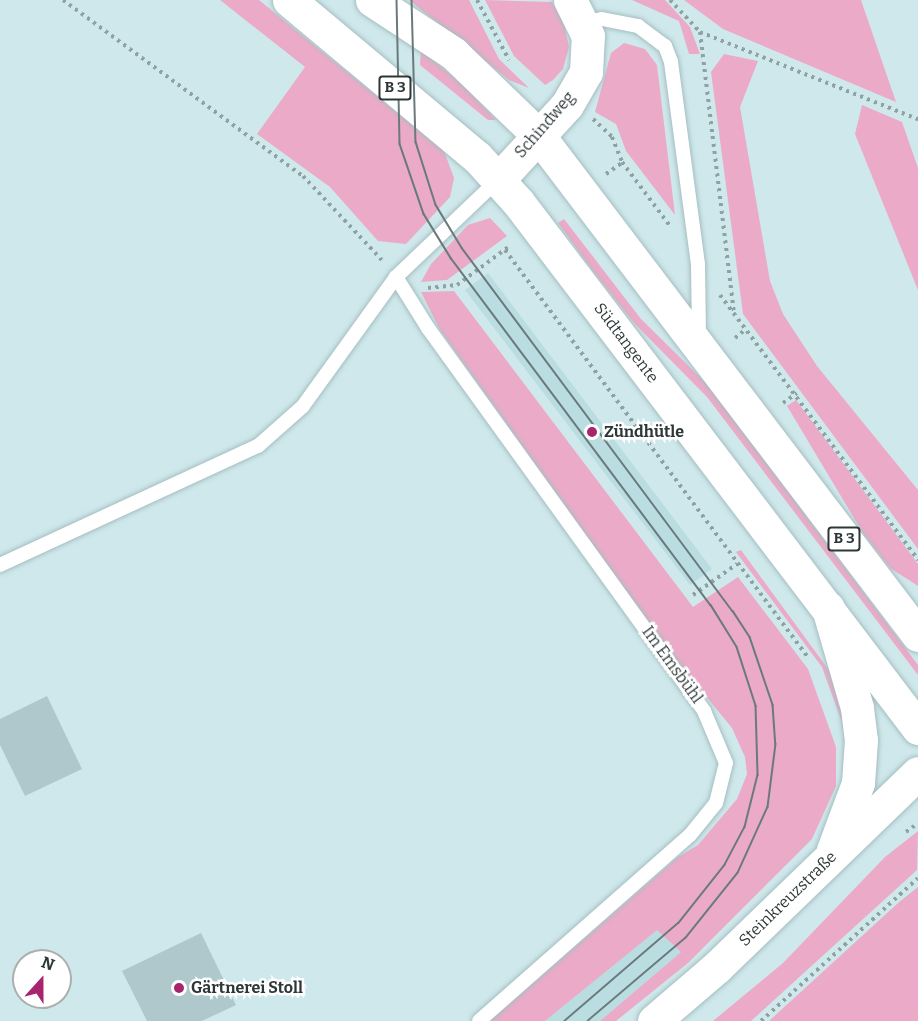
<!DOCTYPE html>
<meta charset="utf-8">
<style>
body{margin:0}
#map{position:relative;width:918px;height:1021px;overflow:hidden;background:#cfe8eb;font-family:Bitter,serif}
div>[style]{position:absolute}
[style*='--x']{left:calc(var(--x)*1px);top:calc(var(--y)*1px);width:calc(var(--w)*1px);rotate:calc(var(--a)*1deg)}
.built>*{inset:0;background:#badde1}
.green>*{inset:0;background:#ebabc8}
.building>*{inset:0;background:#afc8cb}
.path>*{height:4px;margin-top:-2px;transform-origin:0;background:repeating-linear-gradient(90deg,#8ea1a3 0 3px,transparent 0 7.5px)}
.roads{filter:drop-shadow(0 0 2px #a5bec1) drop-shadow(0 0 2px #a5bec1)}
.service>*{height:14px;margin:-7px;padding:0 7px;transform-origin:7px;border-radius:7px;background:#fff}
.tertiary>*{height:33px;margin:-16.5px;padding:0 16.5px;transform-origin:16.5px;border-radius:16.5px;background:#fff}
.primary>*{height:33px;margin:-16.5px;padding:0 16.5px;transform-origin:16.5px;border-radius:16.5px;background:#fff}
.tram>*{height:1.5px;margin:-0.75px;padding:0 0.75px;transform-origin:0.75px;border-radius:0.75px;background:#6a7a7c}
.dots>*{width:16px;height:16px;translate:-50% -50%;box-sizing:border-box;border:3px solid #fff;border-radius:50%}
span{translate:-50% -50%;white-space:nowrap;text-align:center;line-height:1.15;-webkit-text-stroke:5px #fff;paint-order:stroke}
.shield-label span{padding:2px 4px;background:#fff;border:2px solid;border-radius:4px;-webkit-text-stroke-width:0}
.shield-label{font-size:15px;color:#2d3738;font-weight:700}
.street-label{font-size:16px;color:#2d3738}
.poi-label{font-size:16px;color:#2d3738;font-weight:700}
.left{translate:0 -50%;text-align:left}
.north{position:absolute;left:12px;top:949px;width:60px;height:60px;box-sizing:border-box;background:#fff;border:2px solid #abafaf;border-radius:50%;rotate:21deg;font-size:16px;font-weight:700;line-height:24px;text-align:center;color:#2d3738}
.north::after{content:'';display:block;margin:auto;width:21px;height:27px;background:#a7246f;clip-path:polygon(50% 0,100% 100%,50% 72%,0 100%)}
</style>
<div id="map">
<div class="built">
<i style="clip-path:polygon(488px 273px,712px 569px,690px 585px,465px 290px)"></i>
<i style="clip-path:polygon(657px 929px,681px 952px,600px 1021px,545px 1021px)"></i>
</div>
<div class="green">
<i style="clip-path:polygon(220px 0,259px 0,444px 151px,454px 178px,450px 197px,406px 244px,378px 241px,330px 187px,257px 134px,305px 67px)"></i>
<i style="clip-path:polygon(409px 0,469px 0,499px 59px,529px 88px,509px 80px)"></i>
<i style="clip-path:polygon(485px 0,552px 2px,563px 19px,569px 47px,563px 69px,553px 80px,545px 85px,514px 56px)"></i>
<i style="clip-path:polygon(632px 0,665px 0,690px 27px,700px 54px,689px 54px,679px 21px)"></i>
<i style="clip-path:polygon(684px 0,861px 0,896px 102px,723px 29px)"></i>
<i style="clip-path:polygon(624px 43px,645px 49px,657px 65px,675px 215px,626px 151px,616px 124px,595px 112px,611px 53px)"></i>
<i style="clip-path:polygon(421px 50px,464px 86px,496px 120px,488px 120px,420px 65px)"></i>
<i style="clip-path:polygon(724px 54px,758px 61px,740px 107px,770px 281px,783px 314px,817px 366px,918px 490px,918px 549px,743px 314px,711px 72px)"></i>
<i style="clip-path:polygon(862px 105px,902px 122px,918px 168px,918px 290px,855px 134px)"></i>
<i style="clip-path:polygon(490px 218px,507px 236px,447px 280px,421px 282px,431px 264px,468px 225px)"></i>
<i style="clip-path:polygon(564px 219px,641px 319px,707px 384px,918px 665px,918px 675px,707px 397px,634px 323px,593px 271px,558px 223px)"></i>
<i style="clip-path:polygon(454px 291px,693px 607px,738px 577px,808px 669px,836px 747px,836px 786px,812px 839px,688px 963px,616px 1021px,600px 1021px,681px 952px,657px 930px,545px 1021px,490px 1021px,678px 857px,698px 845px,737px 799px,747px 774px,745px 757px,732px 728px,659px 639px,440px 330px,421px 292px)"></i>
<i style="clip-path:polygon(796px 400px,918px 564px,918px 586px,890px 568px,863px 533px,787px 406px)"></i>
<i style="clip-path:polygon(741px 550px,831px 673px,839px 692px,844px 728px,822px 667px,736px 552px)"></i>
<i style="clip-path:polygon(918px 831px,917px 870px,751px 1021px,713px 1021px,783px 963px,885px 857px)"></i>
<i style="clip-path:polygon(918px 887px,918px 1021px,769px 1021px,898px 903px)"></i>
</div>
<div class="building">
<i style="clip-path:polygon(47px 696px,82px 769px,25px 796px,0 745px,0 719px)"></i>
<i style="clip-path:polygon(201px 933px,236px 1005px,202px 1021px,147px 1021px,122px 971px)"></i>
</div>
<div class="path">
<i style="--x:63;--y:0;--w:298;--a:36.3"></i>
<i style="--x:303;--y:176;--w:115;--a:46.8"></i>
<i style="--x:477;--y:0;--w:68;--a:61.9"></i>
<i style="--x:670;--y:0;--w:44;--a:46.8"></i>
<i style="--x:700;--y:32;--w:235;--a:21.8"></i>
<i style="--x:700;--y:32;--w:284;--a:83.1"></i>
<i style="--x:593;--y:119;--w:26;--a:43"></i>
<i style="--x:612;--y:137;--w:27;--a:68"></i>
<i style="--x:622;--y:162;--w:80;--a:53.1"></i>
<i style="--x:606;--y:174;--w:19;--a:-35"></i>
<i style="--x:505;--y:250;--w:506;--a:53.36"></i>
<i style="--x:428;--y:288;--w:29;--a:-6"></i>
<i style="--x:457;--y:285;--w:67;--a:-36.5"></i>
<i style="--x:720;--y:295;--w:331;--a:53.2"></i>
<i style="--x:735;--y:338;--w:13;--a:-39"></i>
<i style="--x:783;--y:403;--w:17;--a:-36"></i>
<i style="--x:693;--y:595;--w:54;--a:-35.2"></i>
<i style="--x:906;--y:832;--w:15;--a:-37"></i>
<i style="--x:761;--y:1021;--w:212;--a:-42.3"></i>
</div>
<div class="roads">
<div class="service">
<i style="--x:584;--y:22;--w:18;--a:-9"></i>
<i style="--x:602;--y:19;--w:37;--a:11"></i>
<i style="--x:638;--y:26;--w:34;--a:37"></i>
<i style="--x:665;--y:46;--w:17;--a:69"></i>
<i style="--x:671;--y:62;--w:204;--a:82.4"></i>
<i style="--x:698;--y:264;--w:72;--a:89.2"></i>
<i style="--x:396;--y:277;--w:60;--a:57.9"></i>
<i style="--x:428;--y:328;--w:472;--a:54.2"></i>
<i style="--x:704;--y:711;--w:56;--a:67.1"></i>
<i style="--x:726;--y:763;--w:41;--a:104"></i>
<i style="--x:716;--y:803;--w:41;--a:129.1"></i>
<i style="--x:690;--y:835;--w:281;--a:138.6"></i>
<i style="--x:0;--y:565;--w:284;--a:-24.8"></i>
<i style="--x:258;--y:446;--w:60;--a:-41.6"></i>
<i style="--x:303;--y:406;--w:159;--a:-54.2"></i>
<i style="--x:396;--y:277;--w:141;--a:-43.6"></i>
</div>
<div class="tertiary">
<i style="--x:498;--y:180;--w:102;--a:-47.4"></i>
<i style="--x:567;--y:105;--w:38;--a:-60"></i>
<i style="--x:586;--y:72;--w:36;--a:-87"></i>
<i style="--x:588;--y:36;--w:40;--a:-116.6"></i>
<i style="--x:828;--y:608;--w:104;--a:73.8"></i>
<i style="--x:857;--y:708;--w:32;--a:83"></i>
<i style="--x:861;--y:740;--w:43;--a:94"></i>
<i style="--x:858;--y:783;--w:72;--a:110.5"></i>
<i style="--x:654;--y:1021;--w:83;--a:-40.6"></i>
<i style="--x:717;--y:967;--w:279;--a:-44"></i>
</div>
<div class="primary">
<i style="--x:289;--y:0;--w:245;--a:39.9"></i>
<i style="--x:477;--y:157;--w:61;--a:47.7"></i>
<i style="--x:518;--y:202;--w:661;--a:52.75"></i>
<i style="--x:372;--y:0;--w:97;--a:33.2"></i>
<i style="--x:453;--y:53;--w:118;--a:44"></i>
<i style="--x:538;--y:135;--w:628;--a:52.77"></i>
</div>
</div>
<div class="tram">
<i style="--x:397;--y:0;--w:144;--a:88.8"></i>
<i style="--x:400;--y:144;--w:74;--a:71.1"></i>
<i style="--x:424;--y:214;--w:52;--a:58.5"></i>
<i style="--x:451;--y:258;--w:434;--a:53.2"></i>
<i style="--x:711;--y:605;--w:49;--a:58.2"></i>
<i style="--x:737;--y:647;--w:62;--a:72.1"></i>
<i style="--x:756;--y:706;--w:69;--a:88.3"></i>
<i style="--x:758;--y:775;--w:54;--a:104"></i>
<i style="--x:745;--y:827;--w:43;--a:117.8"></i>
<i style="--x:725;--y:865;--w:74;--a:128.4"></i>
<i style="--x:679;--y:923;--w:150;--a:139.3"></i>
<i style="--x:412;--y:0;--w:142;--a:88.4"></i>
<i style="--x:416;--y:142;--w:66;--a:72.4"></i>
<i style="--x:436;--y:205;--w:50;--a:58.8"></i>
<i style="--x:462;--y:248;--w:453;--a:53.3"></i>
<i style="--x:733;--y:611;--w:31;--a:57"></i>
<i style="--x:750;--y:637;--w:72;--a:71.3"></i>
<i style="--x:773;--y:705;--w:39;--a:86"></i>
<i style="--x:776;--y:744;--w:64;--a:97.2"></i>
<i style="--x:768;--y:807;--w:72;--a:114.4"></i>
<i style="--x:738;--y:873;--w:83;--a:128.7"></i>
<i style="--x:686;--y:938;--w:128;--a:139.7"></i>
</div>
<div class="dots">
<i style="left:592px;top:432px;background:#a7246f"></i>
<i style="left:179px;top:988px;background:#a7246f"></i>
</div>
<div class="shield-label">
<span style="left:395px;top:88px">B 3</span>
<span style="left:844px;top:539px">B 3</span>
</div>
<div class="street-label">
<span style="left:545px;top:125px;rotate:-49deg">Schindweg</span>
<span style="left:626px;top:343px;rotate:53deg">Südtangente</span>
<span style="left:672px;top:665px;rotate:54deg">Im Emsbühl</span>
<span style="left:788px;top:899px;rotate:-44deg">Steinkreuzstraße</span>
</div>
<div class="poi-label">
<span class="left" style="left:604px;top:432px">Zündhütle</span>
<span class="left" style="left:191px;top:988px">Gärtnerei Stoll</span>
</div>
<div class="north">N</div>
</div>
